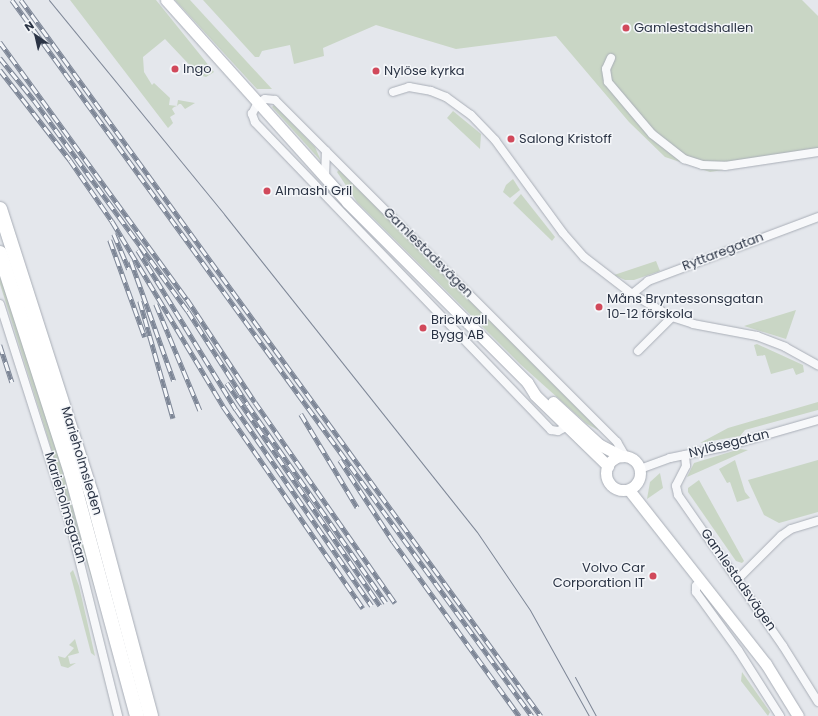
<!DOCTYPE html>
<meta charset="utf-8">
<style>
body{margin:0}
#map{position:relative;width:818px;height:716px;overflow:hidden;background:#e4e7ec;font-family:Poppins,sans-serif}
div>[style]{position:absolute}
[style*='--x']{left:calc(var(--x)*1px);top:calc(var(--y)*1px);width:calc(var(--w)*1px);rotate:calc(var(--a)*1deg)}
.green>*{inset:0;background:#c9d6c5}
.roads{filter:drop-shadow(0 0 1px #a9aeb7) drop-shadow(0 0 1px #a9aeb7)}
.street>*{height:8px;margin:-4px;padding:0 4px;transform-origin:4px;border-radius:4px;background:#f7f8fa}
.secondary>*{height:11px;margin:-5.5px;padding:0 5.5px;transform-origin:5.5px;border-radius:5.5px;background:#fff}
.secondary>.ring{margin:-5.5px;padding:0;box-sizing:content-box;background:none;border:11px solid #fff;border-radius:50%}
.highway>*{height:14px;margin:-7px;padding:0 7px;transform-origin:7px;border-radius:7px;background:#fff}
.tram>*{height:1px;margin:-0.5px;padding:0 0.5px;transform-origin:0.5px;border-radius:0.5px;background:#7d8696}
.rail>*{height:4.5px;margin-top:-2.25px;transform-origin:0;background:repeating-linear-gradient(90deg,#f4f6f9 0 9px,#7d8696 0 18px);box-sizing:border-box;border-block:1px solid #7d8696}
.dots>*{width:11px;height:11px;translate:-50% -50%;box-sizing:border-box;border:2px solid #f4f6f9;border-radius:50%}
span{translate:-50% -50%;white-space:nowrap;text-align:center;line-height:1.15;-webkit-text-stroke:3px #f4f6f9;paint-order:stroke}
.poi-label{font-size:13px;color:#2b3445}
.left{translate:0 -50%;text-align:left}
.right{translate:-100% -50%;text-align:right}
.street-label{font-size:13px;color:#2b3445}
.north{position:absolute;left:16px;top:16px;width:40px;height:40px;-webkit-text-stroke:3px #f4f6f9;paint-order:stroke;rotate:326deg;font-size:11px;font-weight:700;line-height:16px;text-align:center;color:#2b3445}
.north::after{content:'';display:block;margin:auto;width:14px;height:18px;background:#2b3445;clip-path:polygon(50% 0,100% 100%,50% 72%,0 100%)}
</style>
<div id="map">
<div class="green">
<i style="clip-path:polygon(70px 0,156px 0,214px 72px,206px 77px,199px 75px,165px 39px,143px 57px,144px 72px,152px 85px,154px 83px,170px 98px,169px 105px,177px 106px,178px 100px,195px 103px,185px 109px,181px 104px,179px 104px,177px 106px,174px 107px,172px 109px,175px 114px,170px 117px,173px 123px,168px 128px)"></i>
<i style="clip-path:polygon(175px 0,190px 0,272px 89px,257px 89px)"></i>
<i style="clip-path:polygon(203px 0,802px 0,818px 16px,818px 155px,710px 172px,665px 157px,629px 122px,556px 36px,456px 49px,376px 25px,323px 48px,324px 56px,294px 64px,290px 45px,262px 51px,259px 57px,255px 57px)"></i>
<i style="clip-path:polygon(274px 105px,315px 147px,321px 161px,272px 107px)"></i>
<i style="clip-path:polygon(453px 111px,481px 134px,480px 149px,447px 118px)"></i>
<i style="clip-path:polygon(339px 170px,598px 429px,598px 430px,587px 424px,520px 364px,357px 202px,337px 172px)"></i>
<i style="clip-path:polygon(513px 179px,520px 190px,510px 198px,503px 192px,506px 185px)"></i>
<i style="clip-path:polygon(521px 194px,555px 237px,552px 241px,513px 203px)"></i>
<i style="clip-path:polygon(656px 261px,660px 271px,634px 280px,625px 280px,614px 275px)"></i>
<i style="clip-path:polygon(0 276px,54px 440px,97px 595px,0 284px)"></i>
<i style="clip-path:polygon(796px 310px,786px 339px,744px 326px)"></i>
<i style="clip-path:polygon(757px 344px,803px 365px,804px 372px,796px 375px,793px 368px,771px 374px,765px 355px,757px 356px,754px 345px)"></i>
<i style="clip-path:polygon(818px 402px,818px 410px,745px 430px,740px 436px,700px 443px,728px 428px)"></i>
<i style="clip-path:polygon(740px 449px,748px 450px,687px 477px,694px 463px)"></i>
<i style="clip-path:polygon(735px 460px,745px 492px,750px 498px,737px 502px,730px 482px,727px 483px,719px 469px)"></i>
<i style="clip-path:polygon(818px 460px,818px 512px,779px 523px,764px 515px,748px 480px)"></i>
<i style="clip-path:polygon(660px 473px,663px 488px,647px 499px,650px 482px)"></i>
<i style="clip-path:polygon(699px 480px,744px 561px,742px 563px,736px 561px,688px 492px,688px 488px)"></i>
<i style="clip-path:polygon(73px 570px,79px 586px,95px 656px,91px 653px,70px 573px)"></i>
<i style="clip-path:polygon(75px 639px,79px 653px,68px 656px,70px 664px,76px 663px,68px 668px,61px 666px,58px 656px,65px 658px,74px 648px,69px 645px)"></i>
<i style="clip-path:polygon(742px 672px,770px 712px,768px 716px,741px 681px)"></i>
</div>
<div class="roads">
<div class="street">
<i style="--x:611;--y:58;--w:12;--a:114"></i>
<i style="--x:606;--y:69;--w:13;--a:81"></i>
<i style="--x:608;--y:82;--w:68;--a:49.8"></i>
<i style="--x:652;--y:134;--w:41;--a:38"></i>
<i style="--x:684;--y:159;--w:19;--a:18"></i>
<i style="--x:702;--y:165;--w:23;--a:2"></i>
<i style="--x:725;--y:166;--w:94;--a:-8.6"></i>
<i style="--x:393;--y:92;--w:17;--a:-17"></i>
<i style="--x:409;--y:87;--w:22;--a:10"></i>
<i style="--x:431;--y:91;--w:16;--a:22"></i>
<i style="--x:446;--y:97;--w:31;--a:36"></i>
<i style="--x:471;--y:115;--w:35;--a:46"></i>
<i style="--x:495;--y:140;--w:115;--a:53.8"></i>
<i style="--x:563;--y:233;--w:32;--a:49"></i>
<i style="--x:584;--y:257;--w:61;--a:37.6"></i>
<i style="--x:632;--y:294;--w:46;--a:29.9"></i>
<i style="--x:672;--y:317;--w:22;--a:18"></i>
<i style="--x:693;--y:324;--w:65;--a:10.6"></i>
<i style="--x:757;--y:336;--w:30;--a:21"></i>
<i style="--x:785;--y:347;--w:38;--a:29"></i>
<i style="--x:325;--y:178;--w:27;--a:-88"></i>
<i style="--x:632;--y:294;--w:21;--a:-39"></i>
<i style="--x:648;--y:281;--w:182;--a:-20.6"></i>
<i style="--x:0;--y:304;--w:234;--a:72.3"></i>
<i style="--x:71;--y:527;--w:195;--a:76"></i>
<i style="--x:638;--y:351;--w:48;--a:-45"></i>
<i style="--x:568;--y:426;--w:11;--a:153"></i>
<i style="--x:558;--y:431;--w:7;--a:-172"></i>
<i style="--x:551;--y:430;--w:427;--a:-133.9"></i>
<i style="--x:255;--y:122;--w:9;--a:-111"></i>
<i style="--x:252;--y:114;--w:11;--a:-63"></i>
<i style="--x:257;--y:104;--w:9;--a:-32"></i>
<i style="--x:265;--y:99;--w:10;--a:6"></i>
<i style="--x:275;--y:100;--w:484;--a:45"></i>
<i style="--x:617;--y:442;--w:16;--a:60"></i>
<i style="--x:685;--y:455;--w:11;--a:85"></i>
<i style="--x:686;--y:466;--w:22;--a:117"></i>
<i style="--x:676;--y:486;--w:9;--a:77"></i>
<i style="--x:678;--y:495;--w:184;--a:55.2"></i>
<i style="--x:783;--y:646;--w:66;--a:58"></i>
<i style="--x:640;--y:469;--w:32;--a:-20"></i>
<i style="--x:670;--y:458;--w:55;--a:-11.5"></i>
<i style="--x:724;--y:447;--w:98;--a:-16"></i>
<i style="--x:738;--y:579;--w:61;--a:-45"></i>
<i style="--x:781;--y:536;--w:12;--a:-35"></i>
<i style="--x:791;--y:529;--w:28;--a:-17"></i>
<i style="--x:700;--y:581;--w:6;--a:129"></i>
<i style="--x:696;--y:586;--w:6;--a:90"></i>
<i style="--x:696;--y:592;--w:72;--a:54.1"></i>
<i style="--x:738;--y:650;--w:78;--a:57.5"></i>
</div>
<div class="secondary">
<i style="--x:166;--y:0;--w:271;--a:48.1"></i>
<i style="--x:347;--y:202;--w:255;--a:45"></i>
<i style="--x:527;--y:382;--w:15;--a:58"></i>
<i style="--x:535;--y:395;--w:102;--a:44.2"></i>
<i style="--x:553;--y:402;--w:64;--a:42.5"></i>
<i style="--x:600;--y:445;--w:25;--a:27"></i>
<i class="ring" style="left:606px;top:456px;width:23px;height:23px"></i>
<i style="--x:629;--y:490;--w:221;--a:51.8"></i>
<i style="--x:766;--y:664;--w:61;--a:58.4"></i>
</div>
<div class="highway">
<i style="--x:0;--y:209;--w:297;--a:72.2"></i>
<i style="--x:91;--y:492;--w:232;--a:75"></i>
<i style="--x:0;--y:253;--w:231;--a:72.1"></i>
<i style="--x:71;--y:473;--w:252;--a:74.8"></i>
</div>
</div>
<div class="tram">
<i style="--x:49;--y:0;--w:276;--a:50.7"></i>
<i style="--x:224;--y:214;--w:406;--a:51.5"></i>
<i style="--x:477;--y:532;--w:94;--a:55.8"></i>
<i style="--x:530;--y:610;--w:121;--a:60.9"></i>
<i style="--x:575;--y:677;--w:44;--a:61.7"></i>
</div>
<div class="rail">
<i style="--x:12;--y:0;--w:885;--a:54.01"></i>
<i style="--x:21;--y:0;--w:885;--a:54.01"></i>
<i style="--x:0;--y:42;--w:318;--a:54"></i>
<i style="--x:187;--y:299;--w:123;--a:56.6"></i>
<i style="--x:255;--y:402;--w:245;--a:55.1"></i>
<i style="--x:0;--y:58;--w:54;--a:51"></i>
<i style="--x:34;--y:100;--w:261;--a:53.9"></i>
<i style="--x:188;--y:311;--w:112;--a:57.4"></i>
<i style="--x:248;--y:405;--w:241;--a:55.1"></i>
<i style="--x:0;--y:70;--w:114;--a:52.1"></i>
<i style="--x:70;--y:160;--w:74;--a:55.5"></i>
<i style="--x:112;--y:221;--w:216;--a:59"></i>
<i style="--x:223;--y:406;--w:246;--a:55.3"></i>
<i style="--x:114;--y:234;--w:38;--a:67"></i>
<i style="--x:110;--y:240;--w:103;--a:70.2"></i>
<i style="--x:138;--y:250;--w:187;--a:58.4"></i>
<i style="--x:236;--y:409;--w:239;--a:55.4"></i>
<i style="--x:131;--y:261;--w:127;--a:70.3"></i>
<i style="--x:140;--y:301;--w:122;--a:74.2"></i>
<i style="--x:156;--y:304;--w:115;--a:67.5"></i>
<i style="--x:0;--y:345;--w:39;--a:72"></i>
<i style="--x:227;--y:383;--w:270;--a:55.5"></i>
<i style="--x:301;--y:414;--w:109;--a:58.9"></i>
<i style="--x:340;--y:460;--w:97;--a:56.8"></i>
<i style="--x:393;--y:541;--w:216;--a:54.2"></i>
</div>
<div class="dots">
<i style="left:626px;top:28px;background:#d1495b"></i>
<i style="left:175px;top:69px;background:#d1495b"></i>
<i style="left:376px;top:71px;background:#d1495b"></i>
<i style="left:511px;top:139px;background:#d1495b"></i>
<i style="left:267px;top:191px;background:#d1495b"></i>
<i style="left:599px;top:307px;background:#d1495b"></i>
<i style="left:423px;top:328px;background:#d1495b"></i>
<i style="left:653px;top:576px;background:#d1495b"></i>
</div>
<div class="poi-label">
<span class="left" style="left:634px;top:28px">Gamlestadshallen</span>
<span class="left" style="left:183px;top:69px">Ingo</span>
<span class="left" style="left:384px;top:71px">Nylöse kyrka</span>
<span class="left" style="left:519px;top:139px">Salong Kristoff</span>
<span class="left" style="left:275px;top:191px">Almashi Gril</span>
<span class="left" style="left:607px;top:307px">Måns Bryntessonsgatan<br>10-12 förskola</span>
<span class="left" style="left:431px;top:328px">Brickwall<br>Bygg AB</span>
<span class="right" style="left:645px;top:576px">Volvo Car<br>Corporation IT</span>
</div>
<div class="street-label">
<span style="left:723px;top:252px;rotate:-21deg">Ryttaregatan</span>
<span style="left:428px;top:253px;rotate:45deg">Gamlestadsvägen</span>
<span style="left:729px;top:444px;rotate:-14deg">Nylösegatan</span>
<span style="left:81px;top:461px;rotate:73deg">Marieholmsleden</span>
<span style="left:65px;top:508px;rotate:73deg">Marieholmsgatan</span>
<span style="left:738px;top:580px;rotate:55deg">Gamlestadsvägen</span>
</div>
<div class="north">N</div>
</div>
